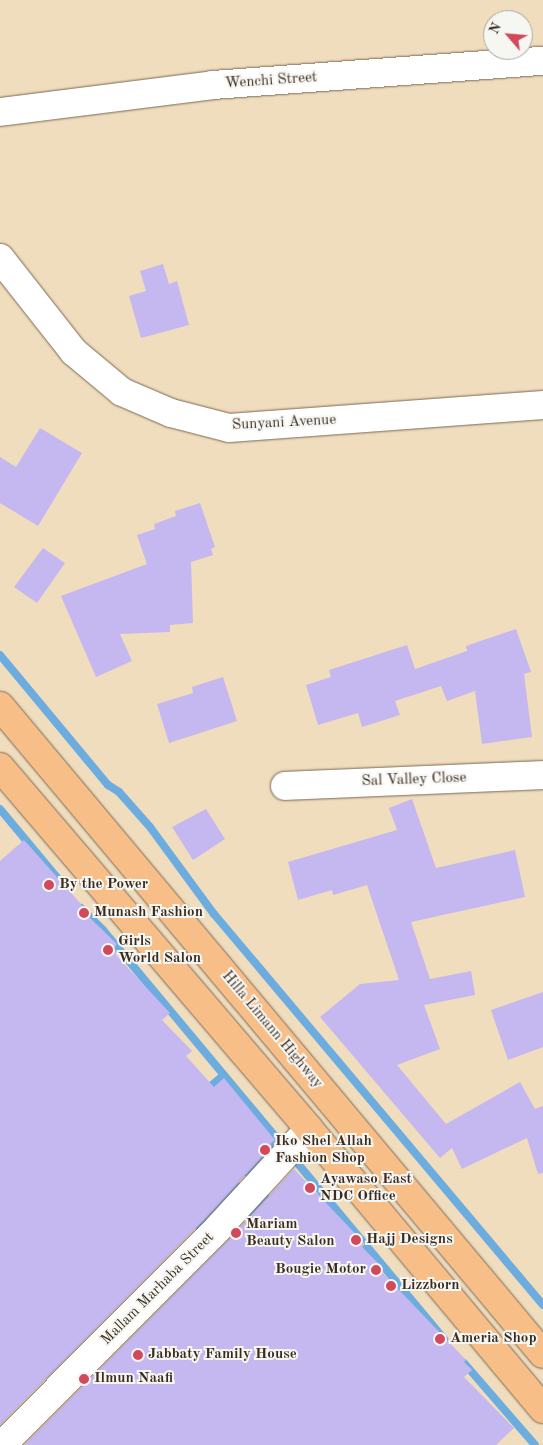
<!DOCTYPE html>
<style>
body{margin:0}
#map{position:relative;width:543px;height:1445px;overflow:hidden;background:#f0ddbe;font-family:"Old Standard TT",serif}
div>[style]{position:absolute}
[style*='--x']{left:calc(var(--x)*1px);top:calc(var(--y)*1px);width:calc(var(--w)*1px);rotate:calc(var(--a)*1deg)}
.stream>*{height:8px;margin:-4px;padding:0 4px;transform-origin:4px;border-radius:4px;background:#6cacdf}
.building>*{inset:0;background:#c5b7ef}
.roads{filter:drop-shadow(0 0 1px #7a6956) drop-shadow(0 0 1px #7a6956)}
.minor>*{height:28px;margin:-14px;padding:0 14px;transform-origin:14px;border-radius:14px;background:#fff}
.major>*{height:28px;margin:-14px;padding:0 14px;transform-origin:14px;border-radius:14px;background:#f7be88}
.dots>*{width:14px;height:14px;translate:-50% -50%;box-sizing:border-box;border:2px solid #f6f6f2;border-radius:50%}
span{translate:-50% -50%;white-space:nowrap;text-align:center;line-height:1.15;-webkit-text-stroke:4px #f6f6f2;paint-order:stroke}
.street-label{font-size:15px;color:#3b2a1e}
.poi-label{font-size:15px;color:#3b2a1e;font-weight:700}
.left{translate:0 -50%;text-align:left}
.right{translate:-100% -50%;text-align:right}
.north{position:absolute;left:483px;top:10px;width:50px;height:50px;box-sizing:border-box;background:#f6f6f2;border:1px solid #aba49d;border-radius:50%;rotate:297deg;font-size:14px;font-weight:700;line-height:20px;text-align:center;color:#3b2a1e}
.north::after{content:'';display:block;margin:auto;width:18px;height:22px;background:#d1495b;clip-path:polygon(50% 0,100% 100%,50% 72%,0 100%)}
</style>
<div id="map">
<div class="stream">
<i style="--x:0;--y:655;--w:169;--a:50.3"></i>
<i style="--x:108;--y:785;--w:13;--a:32"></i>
<i style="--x:119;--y:792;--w:47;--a:48.5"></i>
<i style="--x:150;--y:827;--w:108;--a:53.7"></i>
<i style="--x:214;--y:914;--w:511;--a:49.92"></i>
<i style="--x:0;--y:809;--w:94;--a:50.2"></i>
<i style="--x:81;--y:908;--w:31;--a:45"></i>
<i style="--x:103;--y:930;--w:533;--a:50.18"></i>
<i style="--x:206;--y:1090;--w:23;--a:-40"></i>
<i style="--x:247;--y:1173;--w:46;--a:-45.9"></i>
<i style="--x:248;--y:1215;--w:25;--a:-43"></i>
<i style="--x:200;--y:1228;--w:56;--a:-50.1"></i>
<i style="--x:464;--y:1363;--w:108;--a:49.1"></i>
</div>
<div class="building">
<i style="clip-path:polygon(163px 264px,169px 284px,177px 281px,189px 325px,141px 338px,129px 296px,146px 291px,140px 271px)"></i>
<i style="clip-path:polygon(40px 428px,82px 453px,38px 526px,0 503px,0 457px,16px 467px)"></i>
<i style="clip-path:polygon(200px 503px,215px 547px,211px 549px,213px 555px,191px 562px,193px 623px,170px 625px,170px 632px,120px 634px,132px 661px,96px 677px,61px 596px,147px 564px,137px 535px,155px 529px,154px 524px,176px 516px,175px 511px)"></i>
<i style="clip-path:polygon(43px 548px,65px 563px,37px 603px,14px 587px)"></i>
<i style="clip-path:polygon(516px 629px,531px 672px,524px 674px,532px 737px,482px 744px,475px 691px,447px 701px,441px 686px,395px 701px,400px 715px,362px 727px,358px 713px,318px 725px,306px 685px,331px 677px,329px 670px,407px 645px,415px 669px,467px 651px,466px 646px)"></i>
<i style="clip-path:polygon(223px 677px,237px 721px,169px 743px,157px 704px,193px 693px,192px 687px)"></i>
<i style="clip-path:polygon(412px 799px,436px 868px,515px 850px,525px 897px,411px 922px,430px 979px,471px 971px,475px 995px,424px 1005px,440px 1049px,397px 1065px,446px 1124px,520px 1082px,535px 1109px,543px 1106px,543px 1173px,538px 1174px,527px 1138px,462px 1169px,452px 1148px,440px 1158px,320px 1017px,360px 984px,399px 980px,367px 885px,333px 895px,332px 890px,298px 900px,288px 862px,397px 830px,389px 808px)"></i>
<i style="clip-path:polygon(206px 809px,225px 839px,193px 860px,172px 827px)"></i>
<i style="clip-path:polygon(24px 840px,89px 913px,87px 915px,117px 944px,113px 949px,117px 953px,116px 955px,170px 1013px,162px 1020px,192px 1051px,186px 1056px,214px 1087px,224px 1078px,275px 1140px,270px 1144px,272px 1146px,207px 1217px,0 1425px,0 861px)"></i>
<i style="clip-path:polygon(543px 992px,543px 1047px,508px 1060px,491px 1010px)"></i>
<i style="clip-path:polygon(294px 1169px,365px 1244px,362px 1247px,383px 1268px,381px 1271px,466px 1360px,464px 1362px,472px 1370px,464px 1377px,514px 1428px,496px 1445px,24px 1445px,229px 1239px)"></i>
</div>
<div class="roads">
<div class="minor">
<i style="--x:0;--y:112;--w:215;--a:-7.2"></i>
<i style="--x:213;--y:85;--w:331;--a:-4.2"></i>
<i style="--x:0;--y:258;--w:120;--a:51.8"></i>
<i style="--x:74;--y:352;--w:62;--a:39.8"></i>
<i style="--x:122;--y:392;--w:53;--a:23.2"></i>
<i style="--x:171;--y:413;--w:60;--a:14.5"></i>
<i style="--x:229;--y:428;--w:315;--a:-4.2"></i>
<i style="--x:285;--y:786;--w:258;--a:-2.4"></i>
<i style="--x:2;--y:1445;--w:306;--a:-45.1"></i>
<i style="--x:218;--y:1228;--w:134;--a:-47.4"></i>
</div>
<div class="major">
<i style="--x:0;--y:706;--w:845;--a:50.04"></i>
<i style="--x:0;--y:767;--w:476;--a:49.5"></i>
<i style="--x:309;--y:1129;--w:365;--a:50.1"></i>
</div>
</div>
<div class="dots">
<i style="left:49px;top:885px;background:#d1495b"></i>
<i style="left:84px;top:913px;background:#d1495b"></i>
<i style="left:108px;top:950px;background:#d1495b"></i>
<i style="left:265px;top:1150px;background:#d1495b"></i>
<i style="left:310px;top:1188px;background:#d1495b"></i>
<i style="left:236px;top:1233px;background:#d1495b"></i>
<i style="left:356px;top:1240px;background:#d1495b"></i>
<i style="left:376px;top:1270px;background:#d1495b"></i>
<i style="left:391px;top:1286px;background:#d1495b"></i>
<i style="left:440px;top:1339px;background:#d1495b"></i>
<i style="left:138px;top:1355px;background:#d1495b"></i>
<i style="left:84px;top:1379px;background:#d1495b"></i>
</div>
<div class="street-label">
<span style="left:271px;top:81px;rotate:-4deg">Wenchi Street</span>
<span style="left:284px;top:423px;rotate:-3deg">Sunyani Avenue</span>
<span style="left:414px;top:780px;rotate:-2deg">Sal Valley Close</span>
<span style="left:272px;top:1030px;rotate:50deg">Hilla Limann Highway</span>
<span style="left:158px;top:1289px;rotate:-45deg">Mallam Marhaba Street</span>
</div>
<div class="poi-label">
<span class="left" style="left:59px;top:885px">By the Power</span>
<span class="left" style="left:94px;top:913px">Munash Fashion</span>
<span class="left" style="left:118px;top:950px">Girls<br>World Salon</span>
<span class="left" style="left:275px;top:1150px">Iko Shel Allah<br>Fashion Shop</span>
<span class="left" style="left:320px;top:1188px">Ayawaso East<br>NDC Office</span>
<span class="left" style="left:246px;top:1233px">Mariam<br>Beauty Salon</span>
<span class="left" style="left:366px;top:1240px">Hajj Designs</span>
<span class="right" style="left:366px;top:1270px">Bougie Motor</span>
<span class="left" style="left:401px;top:1286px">Lizzborn</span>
<span class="left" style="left:450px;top:1339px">Ameria Shop</span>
<span class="left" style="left:148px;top:1355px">Jabbaty Family House</span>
<span class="left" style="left:94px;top:1379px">Ilmun Naafi</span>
</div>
<div class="north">N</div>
</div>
